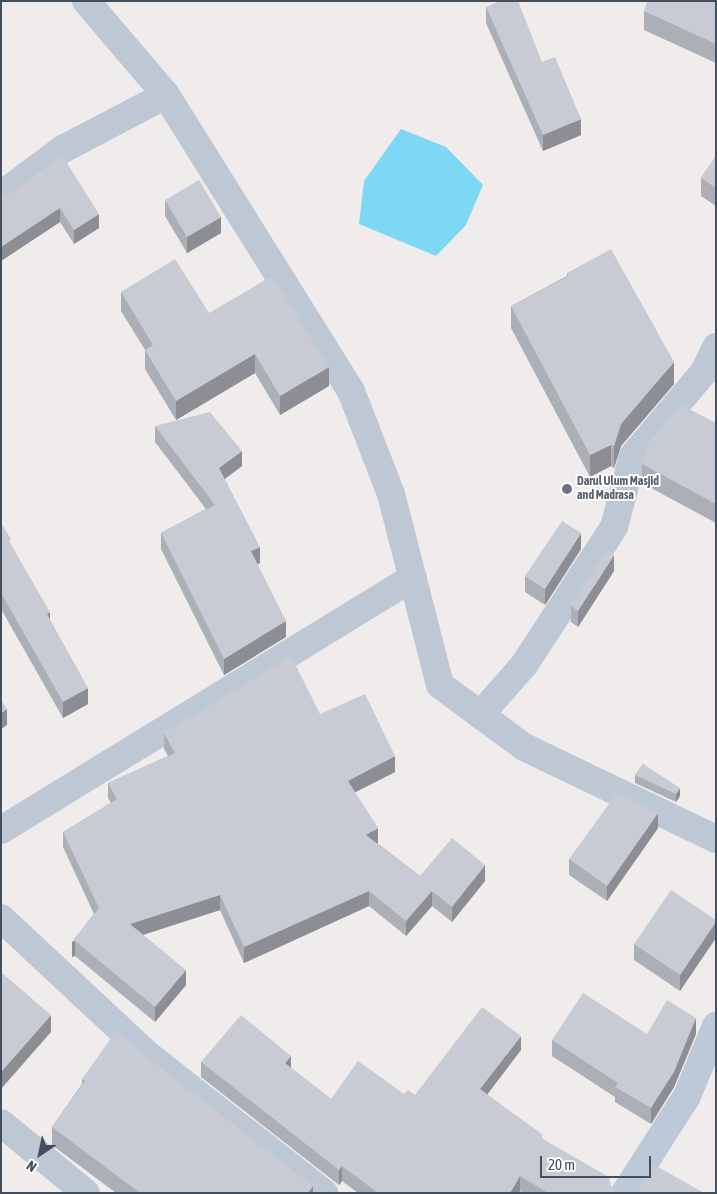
<!DOCTYPE html>
<style>
body{margin:0}
#map{position:relative;width:717px;height:1194px;overflow:hidden;background:#f0ecec;font-family:"Asap Condensed",sans-serif}
div>[style]{position:absolute}
[style*='--x']{left:calc(var(--x)*1px);top:calc(var(--y)*1px);width:calc(var(--w)*1px);rotate:calc(var(--a)*1deg)}
.water>*{inset:0;background:#7ed7f4}
.street>*{height:28px;margin:-14px;padding:0 14px;transform-origin:14px;border-radius:14px;background:#bec8d4}
.secondary>*{height:28px;margin:-14px;padding:0 14px;transform-origin:14px;border-radius:14px;background:#bdc9d8}
.wall>*{inset:0;background:#acafb5}
.shaded-wall>*{inset:0;background:#8c8e94}
.building>*{inset:0;background:#c8cbd3}
.dots>*{width:14px;height:14px;translate:-50% -50%;box-sizing:border-box;border:2px solid #fff;border-radius:50%}
span{translate:-50% -50%;white-space:nowrap;text-align:center;line-height:1.15;-webkit-text-stroke:4px #fff;paint-order:stroke}
.worship-label{font-size:12px;color:#5b616d;font-weight:700}
.left{translate:0 -50%;text-align:left}
.frame{position:absolute;inset:0;border:2px solid #434f5c;pointer-events:none}
.north{position:absolute;left:15px;top:1129px;width:50px;height:50px;-webkit-text-stroke:4px #fff;paint-order:stroke;rotate:214deg;font-size:14px;font-weight:700;line-height:20px;text-align:center;color:#434f5c}
.north::after{content:'';display:block;margin:auto;width:18px;height:22px;background:#434f5c;clip-path:polygon(50% 0,100% 100%,50% 72%,0 100%)}
.scale{position:absolute;left:540px;top:1156px;width:111px;height:22px;box-sizing:border-box;border:2px solid #434f5c;border-top:0;padding-left:6px;font-size:15px;line-height:18px;white-space:nowrap;color:#434f5c;-webkit-text-stroke:4px #fff;paint-order:stroke}
</style>
<div id="map">
<div class="water">
<i style="clip-path:polygon(401px 129px,446px 147px,483px 185px,466px 225px,436px 256px,359px 224px,364px 181px)"></i>
</div>
<div class="street">
<i style="--x:86;--y:1;--w:123;--a:49.6"></i>
<i style="--x:166;--y:95;--w:349;--a:58"></i>
<i style="--x:351;--y:391;--w:110;--a:68.8"></i>
<i style="--x:391;--y:494;--w:197;--a:75.6"></i>
<i style="--x:440;--y:685;--w:104;--a:36.4"></i>
<i style="--x:524;--y:747;--w:213;--a:25.6"></i>
<i style="--x:1;--y:195;--w:77;--a:-36.6"></i>
<i style="--x:63;--y:149;--w:116;--a:-27.7"></i>
<i style="--x:480;--y:715;--w:67;--a:-48.7"></i>
<i style="--x:524;--y:665;--w:165;--a:-56.9"></i>
<i style="--x:614;--y:527;--w:73;--a:-75"></i>
<i style="--x:633;--y:456;--w:110;--a:-49.8"></i>
<i style="--x:704;--y:372;--w:28;--a:-64"></i>
<i style="--x:1;--y:830;--w:483;--a:-31.5"></i>
<i style="--x:1;--y:918;--w:201;--a:43"></i>
<i style="--x:148;--y:1055;--w:224;--a:38.1"></i>
<i style="--x:1;--y:1123;--w:110;--a:39.5"></i>
</div>
<div class="secondary">
<i style="--x:625;--y:1193;--w:115;--a:-57.4"></i>
<i style="--x:687;--y:1096;--w:76;--a:-67.5"></i>
</div>
<div class="wall">
<i style="clip-path:polygon(716px 1px,716px 63px,644px 30px,644px 11px)"></i>
<i style="clip-path:polygon(486px 7px,542px 62px,581px 135px,543px 151px,486px 23px)"></i>
<i style="clip-path:polygon(62px 155px,99px 228px,74px 244px,60px 222px,1px 261px,1px 196px,3px 196px,10px 193px)"></i>
<i style="clip-path:polygon(716px 156px,716px 206px,701px 196px,701px 178px)"></i>
<i style="clip-path:polygon(165px 200px,221px 233px,187px 253px,165px 216px)"></i>
<i style="clip-path:polygon(567px 273px,674px 384px,621px 446px,614px 468px,611px 466px,590px 477px,511px 328px,511px 306px,567px 276px)"></i>
<i style="clip-path:polygon(121px 292px,209px 313px,329px 386px,280px 415px,255px 373px,176px 420px,145px 369px,145px 350px,121px 311px)"></i>
<i style="clip-path:polygon(716px 423px,716px 523px,642px 483px,642px 464px)"></i>
<i style="clip-path:polygon(155px 426px,242px 466px,225px 479px,260px 563px,257px 564px,286px 637px,224px 675px,161px 549px,161px 533px,206px 509px,155px 442px)"></i>
<i style="clip-path:polygon(1px 523px,11px 545px,50px 620px,88px 704px,63px 718px,1px 609px)"></i>
<i style="clip-path:polygon(581px 549px,545px 605px,525px 592px,525px 576px)"></i>
<i style="clip-path:polygon(614px 571px,578px 627px,571px 622px,571px 606px)"></i>
<i style="clip-path:polygon(716px 693px,716px 717px,715px 716px,715px 694px)"></i>
<i style="clip-path:polygon(320px 714px,395px 772px,355px 792px,378px 843px,377px 843px,420px 876px,485px 881px,452px 922px,432px 906px,406px 936px,369px 906px,244px 963px,220px 910px,143px 935px,186px 985px,155px 1022px,75px 956px,72px 957px,72px 942px,94px 914px,63px 847px,63px 832px,111px 803px,108px 798px,108px 783px,168px 756px,164px 749px,164px 733px)"></i>
<i style="clip-path:polygon(643px 764px,680px 796px,676px 802px,635px 783px,635px 775px)"></i>
<i style="clip-path:polygon(658px 828px,607px 901px,569px 875px,569px 859px)"></i>
<i style="clip-path:polygon(716px 920px,680px 991px,634px 960px,634px 944px)"></i>
<i style="clip-path:polygon(647px 1034px,696px 1034px,674px 1087px,651px 1124px,615px 1102px,615px 1097px,552px 1056px,552px 1040px)"></i>
<i style="clip-path:polygon(138px 1050px,313px 1193px,116px 1193px,52px 1145px,52px 1127px,82px 1084px,82px 1079px)"></i>
<i style="clip-path:polygon(521px 1050px,487px 1094px,543px 1139px,611px 1186px,617px 1191px,635px 1193px,523px 1193px,520px 1191px,519px 1193px,358px 1193px,342px 1181px,339px 1185px,201px 1077px,201px 1062px,291px 1068px,331px 1099px,404px 1094px,415px 1095px)"></i>
</div>
<div class="shaded-wall">
<i style="clip-path:polygon(581px 119px,581px 135px,543px 151px,543px 135px)"></i>
<i style="clip-path:polygon(60px 208px,60px 222px,1px 261px,1px 247px)"></i>
<i style="clip-path:polygon(99px 214px,99px 228px,74px 244px,74px 230px)"></i>
<i style="clip-path:polygon(221px 217px,221px 233px,187px 253px,187px 237px)"></i>
<i style="clip-path:polygon(255px 354px,255px 373px,176px 420px,176px 401px)"></i>
<i style="clip-path:polygon(674px 362px,674px 384px,621px 446px,614px 468px,614px 446px,621px 424px)"></i>
<i style="clip-path:polygon(329px 367px,329px 386px,280px 415px,280px 396px)"></i>
<i style="clip-path:polygon(611px 445px,611px 466px,590px 477px,590px 455px)"></i>
<i style="clip-path:polygon(242px 451px,242px 466px,219px 483px,219px 468px)"></i>
<i style="clip-path:polygon(581px 533px,581px 549px,545px 605px,545px 589px)"></i>
<i style="clip-path:polygon(260px 547px,260px 563px,251px 567px,251px 551px)"></i>
<i style="clip-path:polygon(614px 555px,614px 571px,578px 627px,578px 611px)"></i>
<i style="clip-path:polygon(50px 612px,50px 628px,47px 614px)"></i>
<i style="clip-path:polygon(286px 621px,286px 637px,224px 675px,224px 659px)"></i>
<i style="clip-path:polygon(88px 688px,88px 704px,63px 718px,63px 702px)"></i>
<i style="clip-path:polygon(7px 709px,7px 725px,1px 729px,1px 713px)"></i>
<i style="clip-path:polygon(395px 756px,395px 772px,348px 796px,348px 781px)"></i>
<i style="clip-path:polygon(680px 788px,680px 796px,676px 802px,676px 794px)"></i>
<i style="clip-path:polygon(658px 813px,658px 828px,607px 901px,607px 886px)"></i>
<i style="clip-path:polygon(378px 828px,378px 843px,366px 850px,366px 835px)"></i>
<i style="clip-path:polygon(485px 865px,485px 881px,452px 922px,452px 907px)"></i>
<i style="clip-path:polygon(369px 891px,369px 906px,244px 963px,244px 947px)"></i>
<i style="clip-path:polygon(432px 891px,432px 906px,406px 936px,406px 921px)"></i>
<i style="clip-path:polygon(220px 895px,220px 910px,130px 939px,130px 924px)"></i>
<i style="clip-path:polygon(716px 922px,716px 938px,680px 991px,680px 975px)"></i>
<i style="clip-path:polygon(75px 941px,75px 956px,72px 957px,72px 942px)"></i>
<i style="clip-path:polygon(186px 970px,186px 985px,155px 1022px,155px 1007px)"></i>
<i style="clip-path:polygon(51px 1015px,51px 1032px,1px 1089px,1px 1072px)"></i>
<i style="clip-path:polygon(696px 1018px,696px 1034px,674px 1087px,651px 1124px,651px 1108px)"></i>
<i style="clip-path:polygon(521px 1036px,521px 1050px,480px 1104px,480px 1089px)"></i>
<i style="clip-path:polygon(291px 1056px,291px 1071px,285px 1063px)"></i>
<i style="clip-path:polygon(342px 1166px,342px 1181px,339px 1185px,339px 1170px)"></i>
<i style="clip-path:polygon(520px 1176px,520px 1191px,519px 1193px,510px 1193px)"></i>
<i style="clip-path:polygon(313px 1186px,313px 1193px,308px 1193px)"></i>
</div>
<div class="building">
<i style="clip-path:polygon(500px 1px,518px 1px,542px 62px,555px 57px,581px 119px,543px 135px,486px 7px)"></i>
<i style="clip-path:polygon(647px 1px,716px 1px,716px 44px,644px 11px)"></i>
<i style="clip-path:polygon(62px 155px,99px 214px,74px 230px,60px 208px,1px 247px,1px 196px,3px 196px,10px 193px)"></i>
<i style="clip-path:polygon(716px 156px,716px 188px,701px 178px)"></i>
<i style="clip-path:polygon(199px 180px,221px 217px,187px 237px,165px 200px)"></i>
<i style="clip-path:polygon(611px 249px,674px 362px,621px 424px,614px 446px,611px 445px,590px 455px,511px 306px,569px 276px,567px 273px)"></i>
<i style="clip-path:polygon(175px 259px,209px 313px,272px 276px,329px 367px,280px 396px,255px 354px,176px 401px,145px 350px,153px 345px,121px 292px)"></i>
<i style="clip-path:polygon(681px 405px,716px 423px,716px 504px,642px 464px,647px 445px)"></i>
<i style="clip-path:polygon(210px 412px,242px 451px,219px 468px,260px 547px,251px 551px,286px 621px,224px 659px,161px 533px,215px 505px,155px 426px)"></i>
<i style="clip-path:polygon(562px 521px,581px 533px,545px 589px,525px 576px)"></i>
<i style="clip-path:polygon(1px 523px,11px 539px,9px 541px,50px 612px,47px 614px,88px 688px,63px 702px,1px 593px)"></i>
<i style="clip-path:polygon(607px 550px,614px 555px,578px 611px,571px 606px)"></i>
<i style="clip-path:polygon(291px 656px,320px 714px,365px 694px,395px 756px,348px 781px,378px 828px,366px 835px,420px 876px,452px 838px,485px 865px,452px 907px,432px 891px,406px 921px,369px 891px,244px 947px,220px 895px,130px 924px,186px 970px,155px 1007px,75px 941px,72px 942px,99px 908px,63px 832px,117px 799px,108px 783px,175px 753px,164px 733px)"></i>
<i style="clip-path:polygon(1px 700px,7px 709px,1px 713px)"></i>
<i style="clip-path:polygon(643px 764px,680px 788px,676px 794px,635px 775px)"></i>
<i style="clip-path:polygon(617px 793px,658px 813px,607px 886px,569px 859px)"></i>
<i style="clip-path:polygon(671px 890px,716px 920px,716px 922px,680px 975px,634px 944px)"></i>
<i style="clip-path:polygon(1px 972px,51px 1015px,1px 1072px)"></i>
<i style="clip-path:polygon(583px 993px,647px 1034px,667px 1000px,696px 1018px,674px 1072px,651px 1108px,615px 1087px,618px 1083px,552px 1040px)"></i>
<i style="clip-path:polygon(482px 1007px,521px 1036px,480px 1089px,543px 1135px,541px 1138px,609px 1177px,611px 1186px,617px 1191px,635px 1193px,548px 1193px,520px 1176px,510px 1193px,378px 1193px,342px 1166px,339px 1170px,201px 1062px,241px 1015px,291px 1056px,285px 1063px,331px 1099px,358px 1061px,404px 1094px,408px 1090px,415px 1095px)"></i>
<i style="clip-path:polygon(117px 1030px,138px 1050px,313px 1186px,308px 1193px,140px 1193px,52px 1127px,85px 1081px,82px 1079px)"></i>
<i style="clip-path:polygon(653px 1164px,704px 1193px,636px 1193px)"></i>
</div>
<div class="dots">
<i style="left:567px;top:489px;background:#6b7280"></i>
</div>
<div class="worship-label">
<span class="left" style="left:577px;top:489px">Darul Ulum Masjid<br>and Madrasa</span>
</div>
<div class="frame"></div>
<div class="north">N</div>
<div class="scale">20 m</div>
</div>
